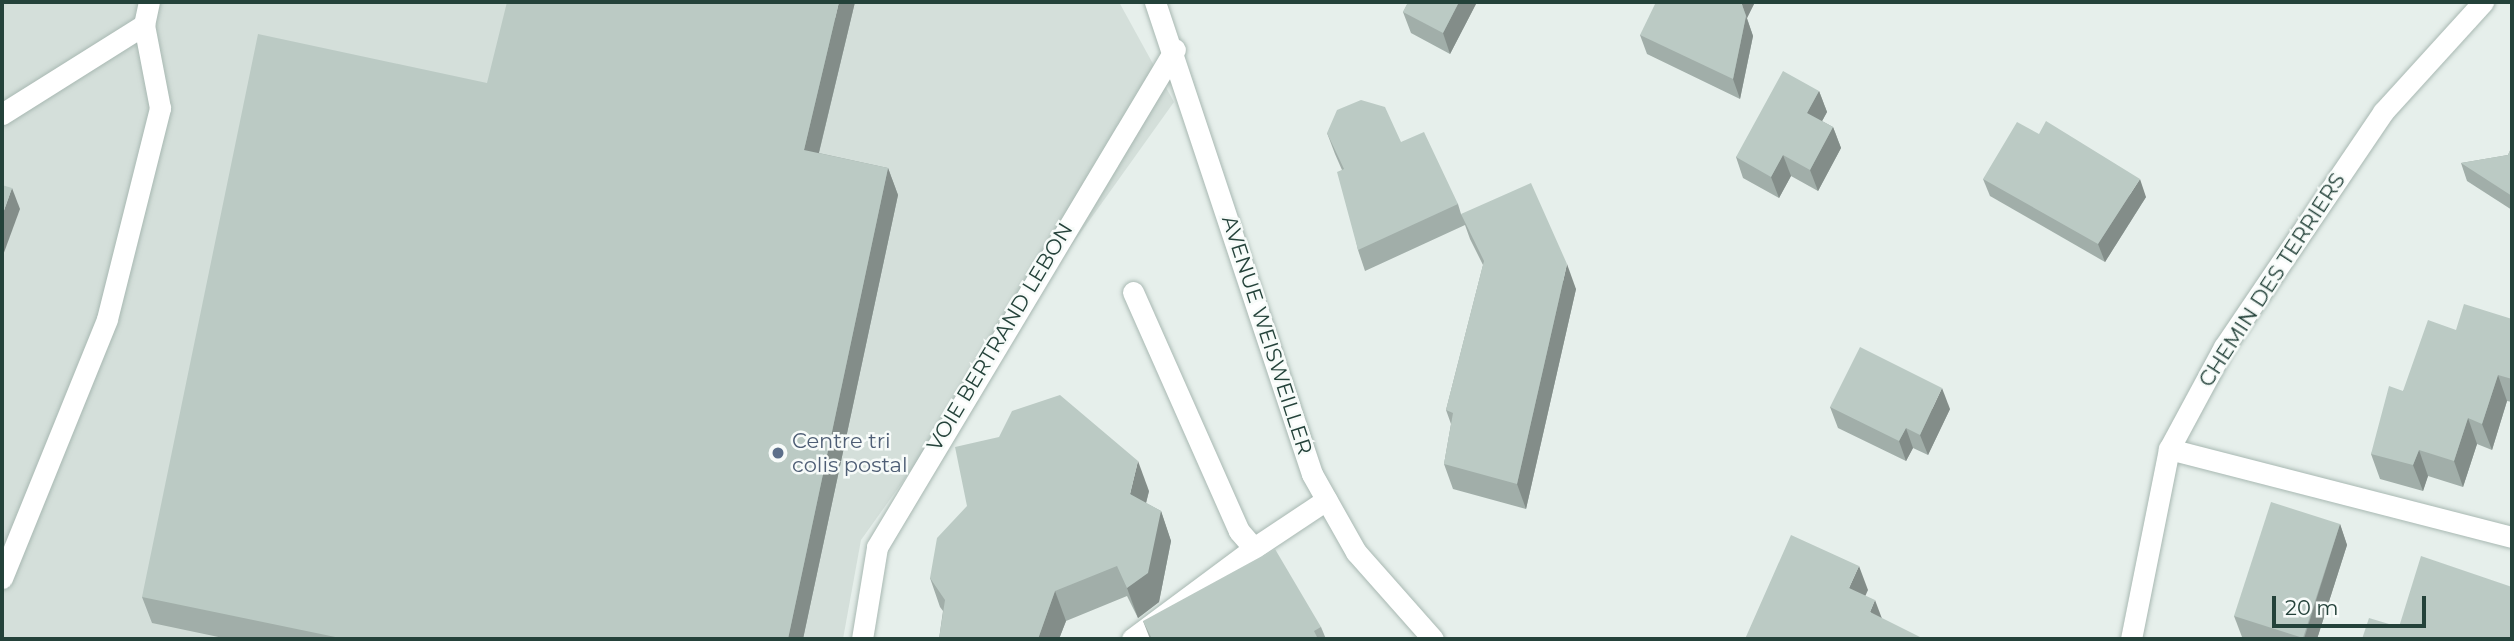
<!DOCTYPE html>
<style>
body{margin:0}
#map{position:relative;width:2514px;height:641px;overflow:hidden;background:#e6efeb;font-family:Montserrat,sans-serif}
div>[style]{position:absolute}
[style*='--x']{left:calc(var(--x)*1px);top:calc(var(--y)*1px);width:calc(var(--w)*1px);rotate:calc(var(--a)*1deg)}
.built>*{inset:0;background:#d4dfda}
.roads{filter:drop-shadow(0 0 2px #a8b8b2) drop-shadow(0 0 2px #a8b8b2)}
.service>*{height:21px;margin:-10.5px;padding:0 10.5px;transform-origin:10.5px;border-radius:10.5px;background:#fff}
.minor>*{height:21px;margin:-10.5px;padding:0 10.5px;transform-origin:10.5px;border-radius:10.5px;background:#fff}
.wall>*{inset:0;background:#a1aea9}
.shaded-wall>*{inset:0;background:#838d89}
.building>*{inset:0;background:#bbcac4}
.dots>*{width:19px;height:19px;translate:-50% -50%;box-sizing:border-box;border:4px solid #f7fbf9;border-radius:50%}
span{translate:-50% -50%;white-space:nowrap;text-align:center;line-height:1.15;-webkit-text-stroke:5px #f7fbf9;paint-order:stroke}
.street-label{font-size:21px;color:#24423a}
.service-label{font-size:21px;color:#4e5e75}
.left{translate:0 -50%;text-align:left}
.frame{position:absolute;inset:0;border:4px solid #24423a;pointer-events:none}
.scale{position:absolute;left:2272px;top:596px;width:154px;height:32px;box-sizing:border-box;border:4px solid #24423a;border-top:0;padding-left:9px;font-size:21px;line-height:24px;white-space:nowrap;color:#24423a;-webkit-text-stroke:5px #f7fbf9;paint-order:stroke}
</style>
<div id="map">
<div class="built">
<i style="clip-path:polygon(2px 2px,1119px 2px,1174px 102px,861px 540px,843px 639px,2px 639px)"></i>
</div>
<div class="roads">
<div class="service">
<i style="--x:2;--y:114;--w:168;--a:-32.1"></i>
<i style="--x:144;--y:25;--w:24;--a:-78"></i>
<i style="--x:1133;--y:292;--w:261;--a:66.1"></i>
<i style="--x:1239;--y:531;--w:23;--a:49"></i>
<i style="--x:1254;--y:548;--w:87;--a:-33.7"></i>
<i style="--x:2169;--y:449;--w:354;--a:14.4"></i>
<i style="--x:2;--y:578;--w:279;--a:-67.9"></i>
<i style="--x:107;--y:319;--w:218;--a:-75.9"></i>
<i style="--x:160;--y:108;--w:85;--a:-100.9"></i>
<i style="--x:862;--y:639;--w:93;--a:-80.7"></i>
<i style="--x:877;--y:547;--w:580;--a:-59.1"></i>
<i style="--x:1132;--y:639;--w:152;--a:-36.7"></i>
</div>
<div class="minor">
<i style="--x:1155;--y:2;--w:497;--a:71.6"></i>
<i style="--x:1312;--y:474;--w:90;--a:60.6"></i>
<i style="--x:1356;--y:552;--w:116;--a:48.5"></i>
<i style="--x:2131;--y:639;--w:194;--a:-78.7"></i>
<i style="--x:2169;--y:449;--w:116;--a:-61.7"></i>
<i style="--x:2224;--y:347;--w:284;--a:-55.9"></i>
<i style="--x:2383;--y:112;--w:149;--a:-47.7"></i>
</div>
</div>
<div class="wall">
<i style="clip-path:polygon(855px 2px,819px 153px,888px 168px,898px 195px,803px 639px,228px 639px,152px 623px,142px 597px)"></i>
<i style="clip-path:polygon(1407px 2px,1477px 2px,1450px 54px,1411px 33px,1403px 12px,1408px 3px)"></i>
<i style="clip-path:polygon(1755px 2px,1747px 18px,1753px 36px,1740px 99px,1647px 54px,1640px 35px)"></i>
<i style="clip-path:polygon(1819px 91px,1827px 112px,1822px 121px,1833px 127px,1841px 148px,1818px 191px,1791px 176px,1779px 198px,1743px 178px,1736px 157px)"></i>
<i style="clip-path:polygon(1327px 133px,1401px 142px,1458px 204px,1461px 214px,1576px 289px,1526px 509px,1453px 489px,1444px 464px,1451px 424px,1446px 410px,1483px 265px,1470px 239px,1465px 225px,1365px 271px,1358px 250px,1342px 170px,1335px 154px)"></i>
<i style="clip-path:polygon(2512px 146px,2512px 210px,2467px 181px,2461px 163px,2508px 155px)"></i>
<i style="clip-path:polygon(1983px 179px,2146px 197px,2105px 262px,1990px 196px)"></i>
<i style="clip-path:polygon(2512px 319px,2512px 402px,2507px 401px,2492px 450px,2477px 444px,2463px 487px,2428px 476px,2423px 491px,2380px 479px,2371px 454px,2403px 391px,2456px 330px)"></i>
<i style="clip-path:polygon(1830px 407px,1950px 409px,1928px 455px,1913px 448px,1906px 461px,1838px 428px)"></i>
<i style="clip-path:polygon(1149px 491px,1146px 503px,1161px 511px,1171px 541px,1159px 602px,1138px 618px,1127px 596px,1066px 621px,1059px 639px,939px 639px,943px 611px,940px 607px,930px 578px)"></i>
<i style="clip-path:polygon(2340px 524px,2347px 545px,2317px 639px,2249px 639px,2242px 637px,2234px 616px)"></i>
<i style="clip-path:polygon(1143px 621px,1321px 627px,1326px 639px,1150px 639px)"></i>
</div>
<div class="shaded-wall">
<i style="clip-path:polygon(839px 2px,855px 2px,813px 177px,804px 150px)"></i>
<i style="clip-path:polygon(1459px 2px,1477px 2px,1450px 54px,1443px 33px)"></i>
<i style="clip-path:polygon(1741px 2px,1755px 2px,1747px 18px)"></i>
<i style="clip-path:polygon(1746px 16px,1753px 36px,1740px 99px,1733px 79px)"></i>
<i style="clip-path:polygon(1819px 91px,1827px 112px,1815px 134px,1807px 113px)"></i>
<i style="clip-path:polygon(1833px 127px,1841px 148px,1818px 191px,1810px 170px)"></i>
<i style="clip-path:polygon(1783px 155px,1791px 176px,1779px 198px,1771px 177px)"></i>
<i style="clip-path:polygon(888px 168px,898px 195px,803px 639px,788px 639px)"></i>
<i style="clip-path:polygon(2140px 179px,2146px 197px,2105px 262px,2098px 244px)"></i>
<i style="clip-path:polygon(12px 188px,20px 209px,2px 258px,2px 216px)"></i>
<i style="clip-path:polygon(1567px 264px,1576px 289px,1526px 509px,1517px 484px)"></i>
<i style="clip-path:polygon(2498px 375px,2507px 401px,2492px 450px,2482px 424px)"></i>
<i style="clip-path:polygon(1942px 388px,1950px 409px,1928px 455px,1920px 435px)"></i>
<i style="clip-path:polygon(2468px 418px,2477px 444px,2463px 487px,2454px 461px)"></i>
<i style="clip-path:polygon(1906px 428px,1913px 448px,1906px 461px,1899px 441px)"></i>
<i style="clip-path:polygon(2419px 450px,2428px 476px,2423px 491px,2413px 465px)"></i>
<i style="clip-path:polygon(1138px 461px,1149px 491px,1141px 523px,1130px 494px)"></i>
<i style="clip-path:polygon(1161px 511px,1171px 541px,1159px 602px,1138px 618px,1127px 588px)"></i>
<i style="clip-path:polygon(2340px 524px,2347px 545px,2317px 639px,2304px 639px)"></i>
<i style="clip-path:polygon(1859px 566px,1868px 590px,1858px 612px,1849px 588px)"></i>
<i style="clip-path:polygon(1055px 591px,1066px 621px,1059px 639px,1038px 639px)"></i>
<i style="clip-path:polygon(1875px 600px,1884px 624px,1870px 612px)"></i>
</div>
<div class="building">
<i style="clip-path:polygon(507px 2px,839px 2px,804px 150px,888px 168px,788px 639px,345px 639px,142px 597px,258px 34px,487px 83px)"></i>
<i style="clip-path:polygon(1408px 2px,1459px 2px,1443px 33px,1403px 12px)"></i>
<i style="clip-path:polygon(1656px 2px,1741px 2px,1746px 16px,1733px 79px,1640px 35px)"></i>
<i style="clip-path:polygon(1783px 71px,1819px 91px,1807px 113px,1833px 127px,1810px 170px,1783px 155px,1771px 177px,1736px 157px)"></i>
<i style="clip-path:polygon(1361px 100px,1385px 107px,1401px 142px,1424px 132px,1458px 204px,1358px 250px,1337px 172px,1344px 169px,1327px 133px,1337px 110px)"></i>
<i style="clip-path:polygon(2046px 121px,2140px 179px,2098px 244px,1983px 179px,2017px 122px,2039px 134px)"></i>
<i style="clip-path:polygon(2512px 146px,2512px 196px,2461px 163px,2508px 155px)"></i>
<i style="clip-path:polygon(1531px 183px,1567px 264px,1517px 484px,1444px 464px,1453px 413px,1446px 410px,1484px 261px,1461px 214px)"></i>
<i style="clip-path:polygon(2px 185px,12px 188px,2px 216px)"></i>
<i style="clip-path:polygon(2464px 304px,2512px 319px,2512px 379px,2498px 375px,2482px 424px,2468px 418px,2454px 461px,2419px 450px,2413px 465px,2371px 454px,2389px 386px,2403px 391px,2428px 320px,2456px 330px)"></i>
<i style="clip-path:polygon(1860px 347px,1942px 388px,1920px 435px,1906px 428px,1899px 441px,1830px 407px)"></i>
<i style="clip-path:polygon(1060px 395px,1138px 461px,1130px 494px,1161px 511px,1148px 573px,1127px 588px,1117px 566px,1055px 591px,1038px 639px,939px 639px,945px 600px,930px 578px,937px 538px,967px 506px,955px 447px,999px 437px,1012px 411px)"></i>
<i style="clip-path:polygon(2271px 502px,2340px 524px,2303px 638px,2234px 616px)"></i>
<i style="clip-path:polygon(1791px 535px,1859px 566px,1849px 588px,1875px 600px,1870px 612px,1924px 639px,1745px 639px)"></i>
<i style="clip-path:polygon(1275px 549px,1321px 627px,1314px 631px,1318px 639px,1152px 639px,1143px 621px)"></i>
<i style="clip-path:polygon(2421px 556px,2512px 587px,2512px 639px,2362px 639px,2369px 618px,2399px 627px)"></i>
</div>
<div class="dots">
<i style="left:778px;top:453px;background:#5c6f8a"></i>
</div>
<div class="street-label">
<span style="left:2272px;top:280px;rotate:-57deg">CHEMIN DES TERRIERS</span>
<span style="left:1267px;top:335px;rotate:72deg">AVENUE WEISWEILLER</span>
<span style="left:1000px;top:337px;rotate:-59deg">VOIE BERTRAND LEBON</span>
</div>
<div class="service-label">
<span class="left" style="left:792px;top:453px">Centre tri<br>colis postal</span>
</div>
<div class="frame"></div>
<div class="scale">20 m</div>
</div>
